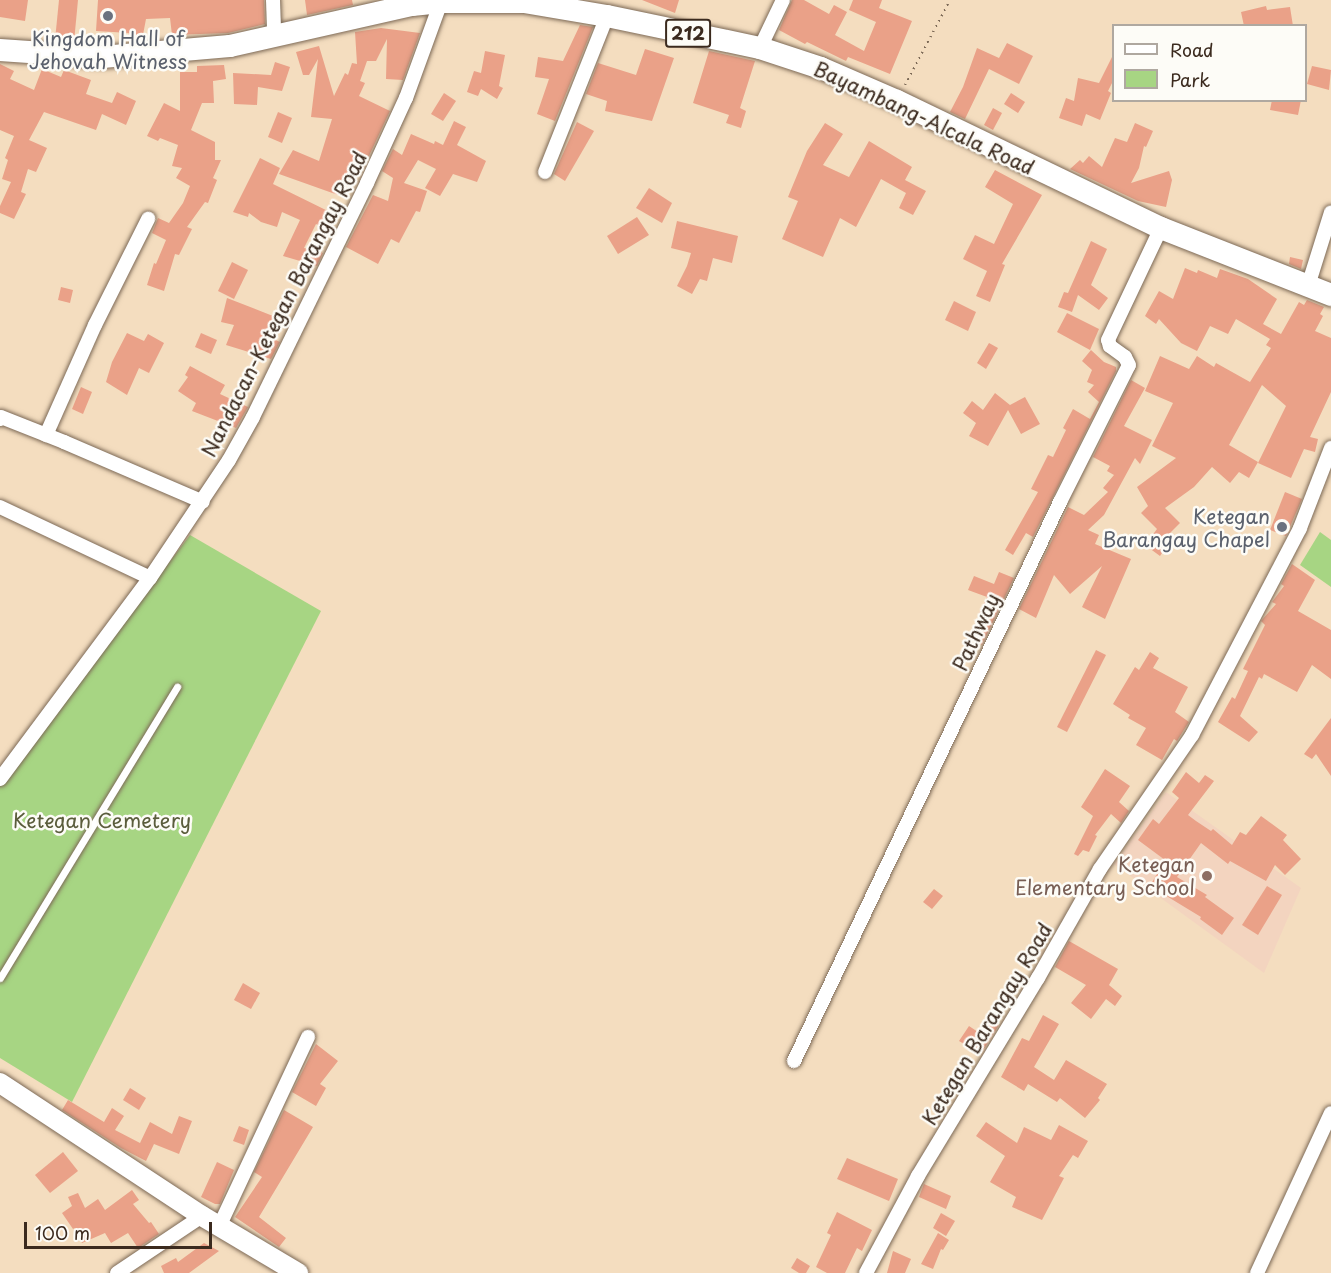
<!DOCTYPE html>
<style>
body{margin:0}
#map{position:relative;width:1331px;height:1273px;overflow:hidden;background:#f4ddbf;font-family:"Playpen Sans",sans-serif}
div>[style]{position:absolute}
[style*='--x']{left:calc(var(--x)*1px);top:calc(var(--y)*1px);width:calc(var(--w)*1px);rotate:calc(var(--a)*1deg)}
.built>*{inset:0;background:#f3d4bf}
.green>*{inset:0;background:#a7d583}
.building>*{inset:0;background:#eaa188}
.path>*{height:2px;margin-top:-1px;transform-origin:0;background:repeating-linear-gradient(90deg,#7c6956 0 1.5px,transparent 0 6px)}
.roads{filter:drop-shadow(0 0 2px #7c6956) drop-shadow(0 0 2px #7c6956)}
.lane>*{height:7px;margin:-3.5px;padding:0 3.5px;transform-origin:3.5px;border-radius:3.5px;background:#fff}
.street>*{height:14px;margin:-7px;padding:0 7px;transform-origin:7px;border-radius:7px;background:#fff}
.secondary>*{height:20px;margin:-10px;padding:0 10px;transform-origin:10px;border-radius:10px;background:#fff}
.primary>*{height:22px;margin:-11px;padding:0 11px;transform-origin:11px;border-radius:11px;background:#fff}
.dots>*{width:16px;height:16px;translate:-50% -50%;box-sizing:border-box;border:3px solid #fdfcf7;border-radius:50%}
span{translate:-50% -50%;white-space:nowrap;text-align:center;line-height:1.15;-webkit-text-stroke:5px #fdfcf7;paint-order:stroke}
.shield-label span{padding:2px 4px;background:#fdfcf7;border:2px solid;border-radius:4px;-webkit-text-stroke-width:0}
.shield-label{font-size:18px;color:#3b2a1e;font-weight:700}
.worship-label{font-size:20px;color:#5b616d}
.right{translate:-100% -50%;text-align:right}
.street-label{font-size:20px;color:#3b2a1e}
.park-label{font-size:20px;color:#5b5d3c}
.education-label{font-size:20px;color:#785e54}
.legend{position:absolute;left:1112px;top:24px;width:195px;height:78px;box-sizing:border-box;background:#fdfcf7;border:2px solid #afa8a0;margin:0;padding:8px 10px;list-style:none;font-size:18px;color:#3b2a1e}
.legend li{display:flex;align-items:center;gap:12px;height:30px}
.legend b{width:30px;border:2px solid #afa8a0}
.scale{position:absolute;left:24px;top:1222px;width:188px;height:27px;box-sizing:border-box;border:3px solid #3b2a1e;border-top:0;padding-left:8px;font-size:18px;line-height:21px;white-space:nowrap;color:#3b2a1e;-webkit-text-stroke:4px #fdfcf7;paint-order:stroke}
</style>
<div id="map">
<div class="built">
<i style="clip-path:polygon(1166px 792px,1301px 888px,1264px 973px,1114px 864px)"></i>
</div>
<div class="green">
<i style="clip-path:polygon(1320px 532px,1331px 540px,1331px 587px,1300px 565px)"></i>
<i style="clip-path:polygon(190px 535px,321px 611px,72px 1102px,0 1058px,0 785px)"></i>
</div>
<div class="building">
<i style="clip-path:polygon(0 0,28px 0,25px 21px,0 17px)"></i>
<i style="clip-path:polygon(59px 0,78px 0,74px 42px,55px 40px)"></i>
<i style="clip-path:polygon(98px 0,264px 0,265px 24px,228px 33px,172px 35px,170px 18px,146px 19px,142px 40px,127px 41px,129px 33px,96px 31px)"></i>
<i style="clip-path:polygon(305px 0,352px 0,353px 5px,307px 15px)"></i>
<i style="clip-path:polygon(642px 0,679px 0,675px 13px)"></i>
<i style="clip-path:polygon(792px 0,804px 0,829px 14px,834px 5px,847px 12px,835px 35px,864px 51px,876px 22px,849px 10px,853px 0,882px 0,879px 8px,912px 21px,890px 74px,848px 57px,846px 61px,807px 42px,805px 44px,779px 30px)"></i>
<i style="clip-path:polygon(1266px 6px,1267px 10px,1290px 7px,1293px 26px,1244px 26px,1241px 12px)"></i>
<i style="clip-path:polygon(580px 25px,593px 27px,555px 121px,537px 114px,549px 79px,535px 77px,538px 57px,563px 61px)"></i>
<i style="clip-path:polygon(381px 28px,420px 33px,403px 80px,386px 79px,387px 39px,376px 61px,367px 61px,360px 81px,365px 83px,359px 96px,390px 111px,362px 171px,354px 167px,348px 186px,341px 184px,338px 195px,279px 174px,293px 150px,319px 161px,332px 119px,311px 117px,318px 59px,309px 75px,303px 75px,296px 52px,319px 46px,334px 96px,345px 73px,348px 75px,352px 63px,357px 64px,355px 32px)"></i>
<i style="clip-path:polygon(1007px 43px,1033px 56px,1019px 84px,989px 69px,965px 119px,950px 112px,963px 87px,977px 48px,999px 58px)"></i>
<i style="clip-path:polygon(645px 49px,674px 58px,652px 121px,605px 111px,607px 101px,586px 94px,598px 63px,636px 75px)"></i>
<i style="clip-path:polygon(485px 51px,505px 55px,499px 86px,503px 88px,497px 99px,481px 89px,478px 96px,467px 92px,474px 71px,481px 73px)"></i>
<i style="clip-path:polygon(709px 51px,755px 61px,740px 108px,746px 111px,741px 128px,726px 123px,729px 115px,693px 103px)"></i>
<i style="clip-path:polygon(1113px 55px,1113px 81px,1108px 91px,1111px 93px,1100px 120px,1086px 114px,1082px 126px,1059px 118px,1066px 98px,1074px 101px,1078px 78px,1099px 83px)"></i>
<i style="clip-path:polygon(275px 62px,290px 67px,282px 91px,258px 87px,257px 105px,234px 104px,233px 73px,271px 75px)"></i>
<i style="clip-path:polygon(0 64px,14px 71px,10px 79px,34px 90px,42px 69px,61px 77px,64px 70px,91px 80px,86px 94px,112px 103px,117px 92px,136px 101px,126px 125px,102px 114px,96px 130px,44px 112px,29px 140px,47px 148px,36px 172px,28px 169px,21px 192px,26px 194px,14px 219px,0 213px,0 206px,11px 182px,2px 179px,8px 160px,5px 158px,14px 136px,0 130px)"></i>
<i style="clip-path:polygon(224px 65px,226px 79px,213px 81px,214px 103px,202px 103px,191px 130px,215px 142px,215px 160px,221px 160px,213px 178px,217px 180px,208px 203px,205px 202px,187px 227px,192px 229px,179px 255px,175px 254px,164px 291px,147px 285px,154px 263px,156px 264px,166px 240px,152px 233px,158px 218px,169px 223px,183px 203px,190px 186px,176px 178px,182px 168px,172px 166px,178px 145px,160px 138px,158px 141px,147px 136px,164px 103px,180px 111px,180px 72px,197px 72px,197px 66px)"></i>
<i style="clip-path:polygon(1312px 66px,1331px 70px,1329px 90px,1307px 84px)"></i>
<i style="clip-path:polygon(444px 93px,456px 101px,443px 121px,431px 114px)"></i>
<i style="clip-path:polygon(1011px 93px,1025px 102px,1018px 113px,1004px 104px)"></i>
<i style="clip-path:polygon(1272px 100px,1301px 100px,1298px 115px,1270px 110px)"></i>
<i style="clip-path:polygon(993px 108px,1002px 113px,993px 130px,984px 125px)"></i>
<i style="clip-path:polygon(278px 112px,292px 118px,282px 143px,268px 137px)"></i>
<i style="clip-path:polygon(454px 121px,466px 127px,457px 145px,486px 161px,477px 182px,453px 174px,440px 196px,425px 188px,436px 169px,418px 160px,404px 183px,427px 191px,420px 212px,416px 211px,399px 243px,391px 239px,378px 264px,346px 247px,373px 195px,388px 201px,393px 178px,382px 171px,393px 149px,402px 155px,411px 134px,434px 144px,435px 141px,443px 145px)"></i>
<i style="clip-path:polygon(577px 122px,594px 131px,565px 181px,554px 174px)"></i>
<i style="clip-path:polygon(825px 123px,843px 134px,823px 165px,849px 177px,869px 141px,912px 167px,905px 180px,926px 191px,913px 215px,899px 208px,906px 193px,881px 179px,856px 227px,840px 218px,823px 257px,782px 239px,798px 201px,788px 197px,807px 151px)"></i>
<i style="clip-path:polygon(1135px 123px,1153px 131px,1146px 147px,1144px 146px,1139px 168px,1131px 183px,1169px 171px,1172px 180px,1166px 207px,1138px 201px,1070px 169px,1080px 160px,1083px 163px,1089px 156px,1102px 167px,1115px 138px,1127px 142px)"></i>
<i style="clip-path:polygon(260px 158px,280px 168px,273px 184px,336px 215px,328px 230px,316px 224px,304px 248px,323px 253px,317px 266px,283px 256px,300px 220px,282px 212px,277px 227px,261px 222px,249px 213px,248px 217px,233px 212px)"></i>
<i style="clip-path:polygon(995px 170px,1042px 195px,1002px 264px,1005px 265px,990px 302px,976px 296px,987px 271px,963px 259px,975px 235px,994px 244px,1013px 204px,985px 187px)"></i>
<i style="clip-path:polygon(649px 188px,672px 203px,662px 223px,636px 208px)"></i>
<i style="clip-path:polygon(637px 217px,649px 235px,618px 254px,607px 236px)"></i>
<i style="clip-path:polygon(677px 221px,738px 236px,732px 263px,713px 258px,707px 281px,700px 279px,692px 294px,677px 286px,687px 266px,691px 253px,671px 248px)"></i>
<i style="clip-path:polygon(1091px 241px,1107px 249px,1091px 285px,1108px 298px,1099px 310px,1078px 295px,1072px 312px,1058px 307px,1064px 292px,1068px 293px)"></i>
<i style="clip-path:polygon(1290px 257px,1303px 260px,1301px 269px,1289px 264px)"></i>
<i style="clip-path:polygon(232px 262px,248px 270px,234px 299px,218px 291px)"></i>
<i style="clip-path:polygon(1185px 268px,1197px 273px,1198px 270px,1217px 278px,1220px 269px,1248px 279px,1277px 299px,1263px 324px,1281px 334px,1299px 302px,1304px 305px,1307px 300px,1324px 307px,1320px 314px,1323px 316px,1315px 331px,1331px 338px,1331px 392px,1310px 437px,1318px 439px,1315px 452px,1304px 449px,1291px 478px,1258px 463px,1286px 406px,1262px 385px,1229px 445px,1258px 462px,1249px 478px,1239px 472px,1230px 483px,1212px 467px,1194px 487px,1165px 508px,1180px 523px,1163px 540px,1168px 544px,1160px 556px,1145px 545px,1157px 529px,1141px 513px,1148px 506px,1137px 487px,1176px 458px,1152px 446px,1173px 403px,1145px 391px,1160px 356px,1189px 369px,1197px 356px,1214px 367px,1216px 363px,1250px 382px,1271px 348px,1266px 345px,1270px 339px,1236px 319px,1228px 334px,1210px 326px,1197px 351px,1181px 343px,1159px 319px,1156px 324px,1145px 316px,1159px 291px,1173px 299px)"></i>
<i style="clip-path:polygon(61px 287px,73px 290px,70px 303px,58px 300px)"></i>
<i style="clip-path:polygon(227px 298px,278px 318px,271px 338px,280px 342px,271px 359px,226px 345px,234px 325px,221px 322px)"></i>
<i style="clip-path:polygon(954px 301px,976px 312px,968px 331px,945px 320px)"></i>
<i style="clip-path:polygon(1067px 313px,1099px 329px,1090px 350px,1057px 332px)"></i>
<i style="clip-path:polygon(127px 333px,144px 341px,148px 334px,164px 343px,149px 373px,139px 368px,127px 395px,106px 382px,112px 362px)"></i>
<i style="clip-path:polygon(201px 333px,217px 340px,211px 354px,195px 347px)"></i>
<i style="clip-path:polygon(989px 343px,998px 348px,986px 369px,977px 363px)"></i>
<i style="clip-path:polygon(1091px 350px,1104px 362px,1116px 367px,1116px 371px,1033px 537px,1026px 533px,1013px 555px,1005px 550px,1038px 492px,1031px 489px,1048px 455px,1053px 457px,1066px 430px,1063px 428px,1073px 409px,1090px 419px,1099px 402px,1088px 392px,1094px 385px,1087px 382px,1092px 370px,1082px 361px)"></i>
<i style="clip-path:polygon(190px 366px,225px 385px,220px 394px,248px 407px,236px 428px,192px 411px,196px 403px,178px 391px,188px 377px,185px 375px)"></i>
<i style="clip-path:polygon(1131px 380px,1145px 388px,1124px 426px,1152px 440px,1140px 464px,1135px 458px,1104px 515px,1088px 530px,1099px 535px,1095px 544px,1131px 559px,1105px 619px,1082px 607px,1102px 566px,1070px 594px,1054px 575px,1036px 618px,1019px 609px,1068px 507px,1084px 515px,1108px 492px,1103px 488px,1114px 475px,1107px 471px,1110px 466px,1093px 457px)"></i>
<i style="clip-path:polygon(81px 387px,92px 392px,83px 414px,72px 409px)"></i>
<i style="clip-path:polygon(995px 393px,1010px 405px,1025px 397px,1040px 424px,1021px 434px,1008px 410px,988px 446px,969px 436px,976px 423px,963px 413px,972px 401px,983px 410px)"></i>
<i style="clip-path:polygon(1285px 492px,1302px 499px,1286px 536px,1270px 530px)"></i>
<i style="clip-path:polygon(1292px 564px,1315px 580px,1298px 611px,1331px 630px,1331px 679px,1312px 665px,1297px 692px,1264px 674px,1262px 679px,1259px 677px,1240px 716px,1258px 732px,1249px 742px,1218px 722px,1232px 697px,1235px 699px,1248px 671px,1243px 669px,1265px 625px,1261px 621px,1276px 604px,1272px 602px,1284px 586px,1281px 584px)"></i>
<i style="clip-path:polygon(999px 572px,1014px 578px,982px 645px,969px 637px,982px 615px,979px 613px,987px 597px,968px 590px,974px 576px,994px 584px)"></i>
<i style="clip-path:polygon(1096px 650px,1106px 655px,1067px 732px,1057px 727px)"></i>
<i style="clip-path:polygon(1150px 652px,1159px 658px,1153px 668px,1188px 687px,1175px 712px,1189px 722px,1177px 741px,1174px 739px,1162px 760px,1136px 745px,1146px 728px,1128px 718px,1130px 715px,1113px 704px,1135px 667px,1139px 670px)"></i>
<i style="clip-path:polygon(1331px 718px,1331px 776px,1316px 754px,1312px 759px,1304px 754px)"></i>
<i style="clip-path:polygon(1105px 769px,1130px 786px,1119px 802px,1129px 811px,1121px 823px,1111px 814px,1095px 835px,1097px 836px,1089px 852px,1083px 850px,1078px 856px,1074px 854px,1093px 816px,1081px 807px)"></i>
<i style="clip-path:polygon(1186px 772px,1199px 783px,1205px 775px,1214px 781px,1188px 815px,1196px 821px,1211px 831px,1213px 829px,1232px 845px,1240px 832px,1246px 835px,1261px 816px,1287px 835px,1283px 840px,1301px 859px,1285px 875px,1275px 865px,1266px 881px,1230px 861px,1228px 864px,1201px 843px,1177px 877px,1207px 895px,1205px 897px,1234px 918px,1222px 935px,1200px 919px,1201px 917px,1150px 886px,1165px 860px,1138px 840px,1153px 819px,1159px 824px,1179px 798px,1172px 792px)"></i>
<i style="clip-path:polygon(1267px 886px,1282px 895px,1258px 935px,1242px 925px)"></i>
<i style="clip-path:polygon(934px 889px,943px 896px,932px 909px,923px 902px)"></i>
<i style="clip-path:polygon(1069px 941px,1118px 969px,1109px 985px,1122px 996px,1115px 1006px,1106px 999px,1091px 1019px,1071px 1003px,1086px 985px,1055px 967px)"></i>
<i style="clip-path:polygon(243px 983px,260px 993px,251px 1009px,234px 1000px)"></i>
<i style="clip-path:polygon(1043px 1015px,1059px 1024px,1034px 1067px,1054px 1080px,1066px 1060px,1107px 1084px,1098px 1098px,1100px 1100px,1085px 1118px,1060px 1098px,1057px 1102px,1028px 1084px,1024px 1091px,1001px 1077px,1022px 1038px,1029px 1041px)"></i>
<i style="clip-path:polygon(989px 1017px,999px 1025px,981px 1054px,959px 1041px,969px 1026px,978px 1032px)"></i>
<i style="clip-path:polygon(316px 1044px,338px 1061px,320px 1084px,326px 1088px,316px 1106px,292px 1092px)"></i>
<i style="clip-path:polygon(130px 1088px,146px 1098px,139px 1110px,123px 1100px)"></i>
<i style="clip-path:polygon(68px 1100px,104px 1122px,112px 1108px,124px 1116px,115px 1130px,140px 1143px,150px 1122px,172px 1134px,179px 1116px,192px 1121px,179px 1154px,154px 1144px,146px 1161px,121px 1148px,62px 1110px)"></i>
<i style="clip-path:polygon(284px 1110px,313px 1127px,259px 1217px,286px 1238px,279px 1247px,235px 1217px,262px 1177px,254px 1172px)"></i>
<i style="clip-path:polygon(986px 1122px,1017px 1143px,1024px 1127px,1051px 1140px,1059px 1125px,1088px 1141px,1078px 1158px,1073px 1155px,1059px 1176px,1064px 1178px,1042px 1220px,1012px 1207px,1016px 1197px,990px 1182px,1005px 1156px,976px 1136px)"></i>
<i style="clip-path:polygon(239px 1126px,249px 1130px,244px 1145px,233px 1141px)"></i>
<i style="clip-path:polygon(63px 1152px,78px 1171px,50px 1193px,35px 1175px)"></i>
<i style="clip-path:polygon(847px 1158px,898px 1179px,889px 1201px,837px 1179px)"></i>
<i style="clip-path:polygon(217px 1162px,234px 1170px,220px 1204px,215px 1204px,201px 1197px)"></i>
<i style="clip-path:polygon(924px 1184px,951px 1196px,946px 1209px,919px 1197px)"></i>
<i style="clip-path:polygon(132px 1190px,139px 1200px,133px 1204px,149px 1223px,151px 1222px,159px 1234px,138px 1248px,128px 1233px,111px 1243px,105px 1233px,82px 1243px,75px 1228px,73px 1229px,62px 1213px,72px 1206px,68px 1197px,78px 1193px,85px 1208px,98px 1199px,105px 1210px)"></i>
<i style="clip-path:polygon(837px 1212px,872px 1230px,862px 1251px,857px 1248px,845px 1273px,827px 1273px,816px 1267px,831px 1235px,827px 1233px)"></i>
<i style="clip-path:polygon(941px 1213px,955px 1221px,946px 1236px,933px 1228px)"></i>
<i style="clip-path:polygon(938px 1233px,949px 1240px,943px 1250px,941px 1249px,933px 1269px,921px 1264px)"></i>
<i style="clip-path:polygon(204px 1243px,219px 1251px,189px 1273px,164px 1273px,161px 1266px,176px 1258px,178px 1262px)"></i>
<i style="clip-path:polygon(893px 1251px,911px 1259px,905px 1273px,887px 1273px)"></i>
<i style="clip-path:polygon(797px 1258px,810px 1266px,806px 1273px,799px 1273px,791px 1268px)"></i>
</div>
<div class="path">
<i style="--x:905;--y:85;--w:96;--a:-62.1"></i>
</div>
<div class="roads">
<div class="lane">
<i style="--x:0;--y:978;--w:341;--a:-58.7"></i>
</div>
<div class="street">
<i style="--x:273;--y:0;--w:36;--a:88"></i>
<i style="--x:760;--y:48;--w:53;--a:-64.4"></i>
<i style="--x:545;--y:172;--w:168;--a:-68.3"></i>
<i style="--x:1308;--y:286;--w:77;--a:-72.7"></i>
<i style="--x:0;--y:419;--w:2;--a:-63"></i>
<i style="--x:1;--y:417;--w:68;--a:21.6"></i>
<i style="--x:64;--y:442;--w:151;--a:23.3"></i>
<i style="--x:46;--y:435;--w:120;--a:-66"></i>
<i style="--x:95;--y:325;--w:119;--a:-63.4"></i>
<i style="--x:0;--y:507;--w:166;--a:25.3"></i>
<i style="--x:0;--y:779;--w:251;--a:-53.3"></i>
<i style="--x:150;--y:578;--w:142;--a:-56.2"></i>
<i style="--x:229;--y:460;--w:49;--a:-60.8"></i>
<i style="--x:253;--y:417;--w:260;--a:-64"></i>
<i style="--x:367;--y:183;--w:94;--a:-65.4"></i>
<i style="--x:406;--y:98;--w:102;--a:-70"></i>
<i style="--x:794;--y:1061;--w:619;--a:-64.55"></i>
<i style="--x:1060;--y:502;--w:153;--a:-63.3"></i>
<i style="--x:1129;--y:365;--w:9;--a:-117"></i>
<i style="--x:1125;--y:357;--w:19;--a:-144"></i>
<i style="--x:1110;--y:346;--w:6;--a:-108"></i>
<i style="--x:1108;--y:340;--w:124;--a:-64.7"></i>
<i style="--x:219;--y:1227;--w:210;--a:-64.9"></i>
<i style="--x:117;--y:1273;--w:102;--a:-33.8"></i>
<i style="--x:866;--y:1273;--w:110;--a:-61.8"></i>
<i style="--x:918;--y:1176;--w:232;--a:-58.8"></i>
<i style="--x:1038;--y:978;--w:125;--a:-60.4"></i>
<i style="--x:1100;--y:869;--w:163;--a:-55.5"></i>
<i style="--x:1192;--y:735;--w:233;--a:-62.4"></i>
<i style="--x:1300;--y:528;--w:86;--a:-68.8"></i>
<i style="--x:1257;--y:1273;--w:176;--a:-65.2"></i>
</div>
<div class="secondary">
<i style="--x:0;--y:1083;--w:242;--a:33.4"></i>
<i style="--x:202;--y:1216;--w:112;--a:30.7"></i>
</div>
<div class="primary">
<i style="--x:0;--y:50;--w:102;--a:3.9"></i>
<i style="--x:102;--y:57;--w:128;--a:-4.9"></i>
<i style="--x:230;--y:46;--w:187;--a:-12.7"></i>
<i style="--x:412;--y:5;--w:29;--a:-6"></i>
<i style="--x:441;--y:2;--w:83;--a:0"></i>
<i style="--x:524;--y:2;--w:84;--a:9.6"></i>
<i style="--x:607;--y:16;--w:156;--a:11.8"></i>
<i style="--x:760;--y:48;--w:64;--a:18.2"></i>
<i style="--x:821;--y:68;--w:83;--a:23.5"></i>
<i style="--x:897;--y:101;--w:293;--a:25.7"></i>
<i style="--x:1161;--y:228;--w:183;--a:21.5"></i>
</div>
</div>
<div class="dots">
<i style="left:108px;top:16px;background:#6b7280"></i>
<i style="left:1282px;top:527px;background:#6b7280"></i>
<i style="left:1207px;top:876px;background:#8d6e63"></i>
</div>
<div class="shield-label">
<span style="left:688px;top:33px">212</span>
</div>
<div class="worship-label">
<span style="left:108px;top:50px">Kingdom Hall of<br>Jehovah Witness</span>
<span class="right" style="left:1270px;top:528px">Ketegan<br>Barangay Chapel</span>
</div>
<div class="street-label">
<span style="left:924px;top:118px;rotate:25deg">Bayambang-Alcala Road</span>
<span style="left:284px;top:304px;rotate:-63deg">Nandacan-Ketegan Barangay Road</span>
<span style="left:976px;top:632px;rotate:-65deg">Pathway</span>
<span style="left:987px;top:1024px;rotate:-59deg">Ketegan Barangay Road</span>
</div>
<div class="park-label">
<span style="left:102px;top:820px">Ketegan Cemetery</span>
</div>
<div class="education-label">
<span class="right" style="left:1195px;top:876px">Ketegan<br>Elementary School</span>
</div>
<ul class="legend">
<li><b style="height:8px;background:#fff"></b>Road</li>
<li><b style="height:16px;background:#a7d583"></b>Park</li>
</ul>
<div class="scale">100 m</div>
</div>
